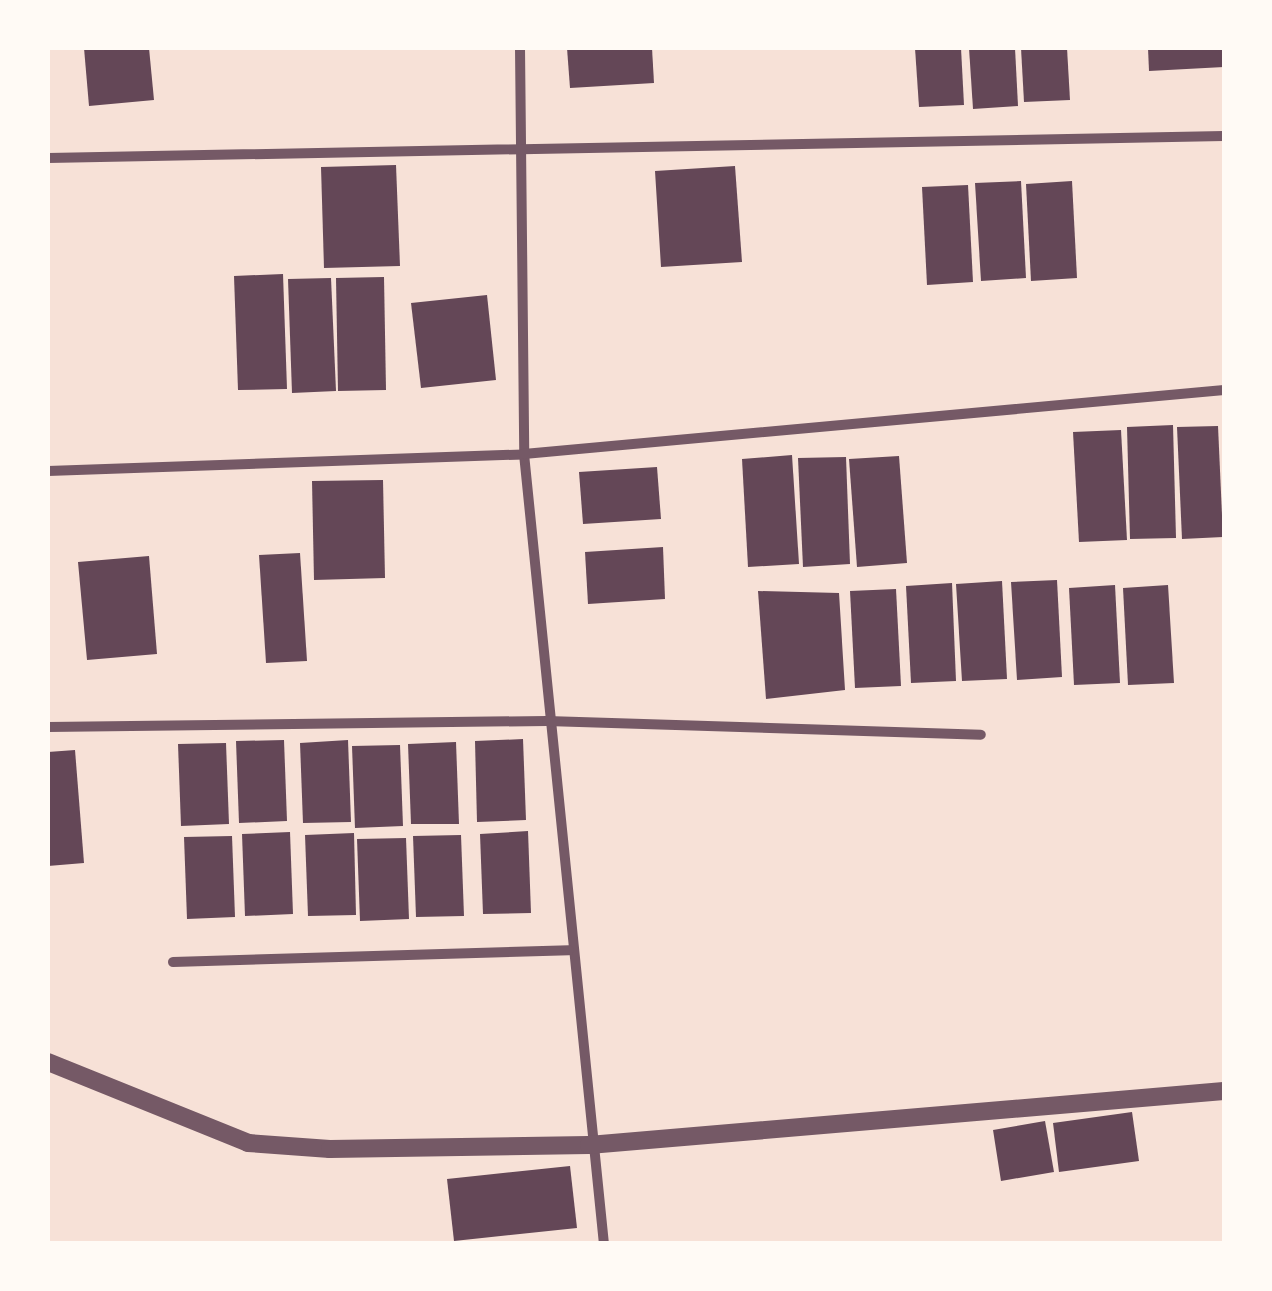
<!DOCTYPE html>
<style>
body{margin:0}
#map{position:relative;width:1272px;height:1291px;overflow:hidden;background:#f7e1d7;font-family:"Public Sans",sans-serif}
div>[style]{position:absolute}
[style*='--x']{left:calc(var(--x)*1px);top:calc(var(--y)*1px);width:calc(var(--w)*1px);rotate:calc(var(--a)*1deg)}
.building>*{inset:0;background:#644757}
.minor>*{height:10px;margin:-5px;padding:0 5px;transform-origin:5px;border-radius:5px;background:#755966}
.tertiary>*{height:18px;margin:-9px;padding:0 9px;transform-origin:9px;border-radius:9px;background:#755966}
span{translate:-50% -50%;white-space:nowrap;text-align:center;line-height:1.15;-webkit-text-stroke:8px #fffaf5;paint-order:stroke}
.frame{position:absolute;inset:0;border:50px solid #fffaf5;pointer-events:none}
</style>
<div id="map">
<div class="building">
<i style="clip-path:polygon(84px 48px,149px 48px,154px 100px,89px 106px)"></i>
<i style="clip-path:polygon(567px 48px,652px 48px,654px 83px,570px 88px)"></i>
<i style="clip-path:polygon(915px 48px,961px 48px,964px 105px,919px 107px)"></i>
<i style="clip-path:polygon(969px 48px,1015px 48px,1018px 106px,973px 109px)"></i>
<i style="clip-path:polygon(1021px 48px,1067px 48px,1070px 100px,1024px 102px)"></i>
<i style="clip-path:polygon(1148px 48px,1224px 48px,1224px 67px,1149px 71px)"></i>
<i style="clip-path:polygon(396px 165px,400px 266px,324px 268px,321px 167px)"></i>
<i style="clip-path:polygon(735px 166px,742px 262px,661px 267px,655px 171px)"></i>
<i style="clip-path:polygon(1021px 181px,1026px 278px,981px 281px,975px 183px)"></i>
<i style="clip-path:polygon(1072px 181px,1077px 278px,1031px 281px,1026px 184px)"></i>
<i style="clip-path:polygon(968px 185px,973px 282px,927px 285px,922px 187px)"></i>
<i style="clip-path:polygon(283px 274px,287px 389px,238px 390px,234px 276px)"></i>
<i style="clip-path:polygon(384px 277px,386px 390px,338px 391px,336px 278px)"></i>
<i style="clip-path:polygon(331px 278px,336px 391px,292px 393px,288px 279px)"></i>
<i style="clip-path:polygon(487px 295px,496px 380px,421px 388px,411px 303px)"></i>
<i style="clip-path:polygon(1173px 425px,1176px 538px,1130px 539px,1127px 427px)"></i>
<i style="clip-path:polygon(1218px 426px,1223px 537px,1182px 539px,1177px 427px)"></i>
<i style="clip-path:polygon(1121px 430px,1127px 540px,1079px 542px,1073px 432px)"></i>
<i style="clip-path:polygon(792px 455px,799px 564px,748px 567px,742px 459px)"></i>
<i style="clip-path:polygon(899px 456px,907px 563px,857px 567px,849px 459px)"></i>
<i style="clip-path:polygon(846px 457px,850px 564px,803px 567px,798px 458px)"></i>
<i style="clip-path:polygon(657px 467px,661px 519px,583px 524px,579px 472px)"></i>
<i style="clip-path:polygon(383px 480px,385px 578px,314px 580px,312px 481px)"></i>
<i style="clip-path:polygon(663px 547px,665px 599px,588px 604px,585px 552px)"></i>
<i style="clip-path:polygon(300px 553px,307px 661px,266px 663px,259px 555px)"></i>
<i style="clip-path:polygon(149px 556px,157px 654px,87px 660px,78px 562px)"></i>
<i style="clip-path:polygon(1057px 580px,1062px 677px,1017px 680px,1011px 582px)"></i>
<i style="clip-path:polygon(1002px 581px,1007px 679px,962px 681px,956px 584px)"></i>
<i style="clip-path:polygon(952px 583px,956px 681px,911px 683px,906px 586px)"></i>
<i style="clip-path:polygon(1115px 585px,1120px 683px,1074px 685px,1069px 588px)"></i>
<i style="clip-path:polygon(1168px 585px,1174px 683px,1128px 685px,1123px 588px)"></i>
<i style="clip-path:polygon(896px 589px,901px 686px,855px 688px,850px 591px)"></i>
<i style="clip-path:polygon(758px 591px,839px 593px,845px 690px,766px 699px)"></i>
<i style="clip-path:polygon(523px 739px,526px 820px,477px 822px,475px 741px)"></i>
<i style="clip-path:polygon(284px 740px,287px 821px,239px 823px,236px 741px)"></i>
<i style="clip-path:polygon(348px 740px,351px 822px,303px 823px,300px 743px)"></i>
<i style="clip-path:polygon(456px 742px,459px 824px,411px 824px,408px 744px)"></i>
<i style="clip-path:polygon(226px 743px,229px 824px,181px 826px,178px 744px)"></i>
<i style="clip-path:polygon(400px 745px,403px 826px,355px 828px,352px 746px)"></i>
<i style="clip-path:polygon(75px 750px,84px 863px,48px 866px,48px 752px)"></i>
<i style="clip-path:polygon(528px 831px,531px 913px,483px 914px,480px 834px)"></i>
<i style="clip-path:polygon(290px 832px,293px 914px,245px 916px,242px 834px)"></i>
<i style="clip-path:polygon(354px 833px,356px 915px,308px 916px,305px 835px)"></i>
<i style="clip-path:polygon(461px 835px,464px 916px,416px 917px,413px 836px)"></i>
<i style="clip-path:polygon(232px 836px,235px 917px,187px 919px,184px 837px)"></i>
<i style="clip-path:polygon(406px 838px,409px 919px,360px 921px,357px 839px)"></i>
<i style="clip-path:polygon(1132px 1112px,1139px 1161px,1059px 1172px,1053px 1123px)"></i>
<i style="clip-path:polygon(1045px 1121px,1054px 1172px,1001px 1181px,993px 1130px)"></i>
<i style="clip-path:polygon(570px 1166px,577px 1228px,454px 1241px,447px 1179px)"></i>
</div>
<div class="minor">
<i style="--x:520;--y:48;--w:406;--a:89.4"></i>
<i style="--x:524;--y:454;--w:794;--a:84.22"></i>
<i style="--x:48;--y:158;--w:1176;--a:-1.07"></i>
<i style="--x:48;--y:471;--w:476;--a:-2"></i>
<i style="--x:524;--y:454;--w:703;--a:-5.22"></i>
<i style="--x:48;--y:727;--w:499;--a:-0.7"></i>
<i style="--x:547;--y:721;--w:434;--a:1.8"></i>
<i style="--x:173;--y:962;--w:396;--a:-1.7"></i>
</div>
<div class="tertiary">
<i style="--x:48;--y:1062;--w:216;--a:22"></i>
<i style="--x:248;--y:1143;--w:82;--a:4.2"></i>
<i style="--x:330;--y:1149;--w:259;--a:-0.9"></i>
<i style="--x:589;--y:1145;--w:637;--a:-4.86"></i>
</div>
<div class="frame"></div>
</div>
